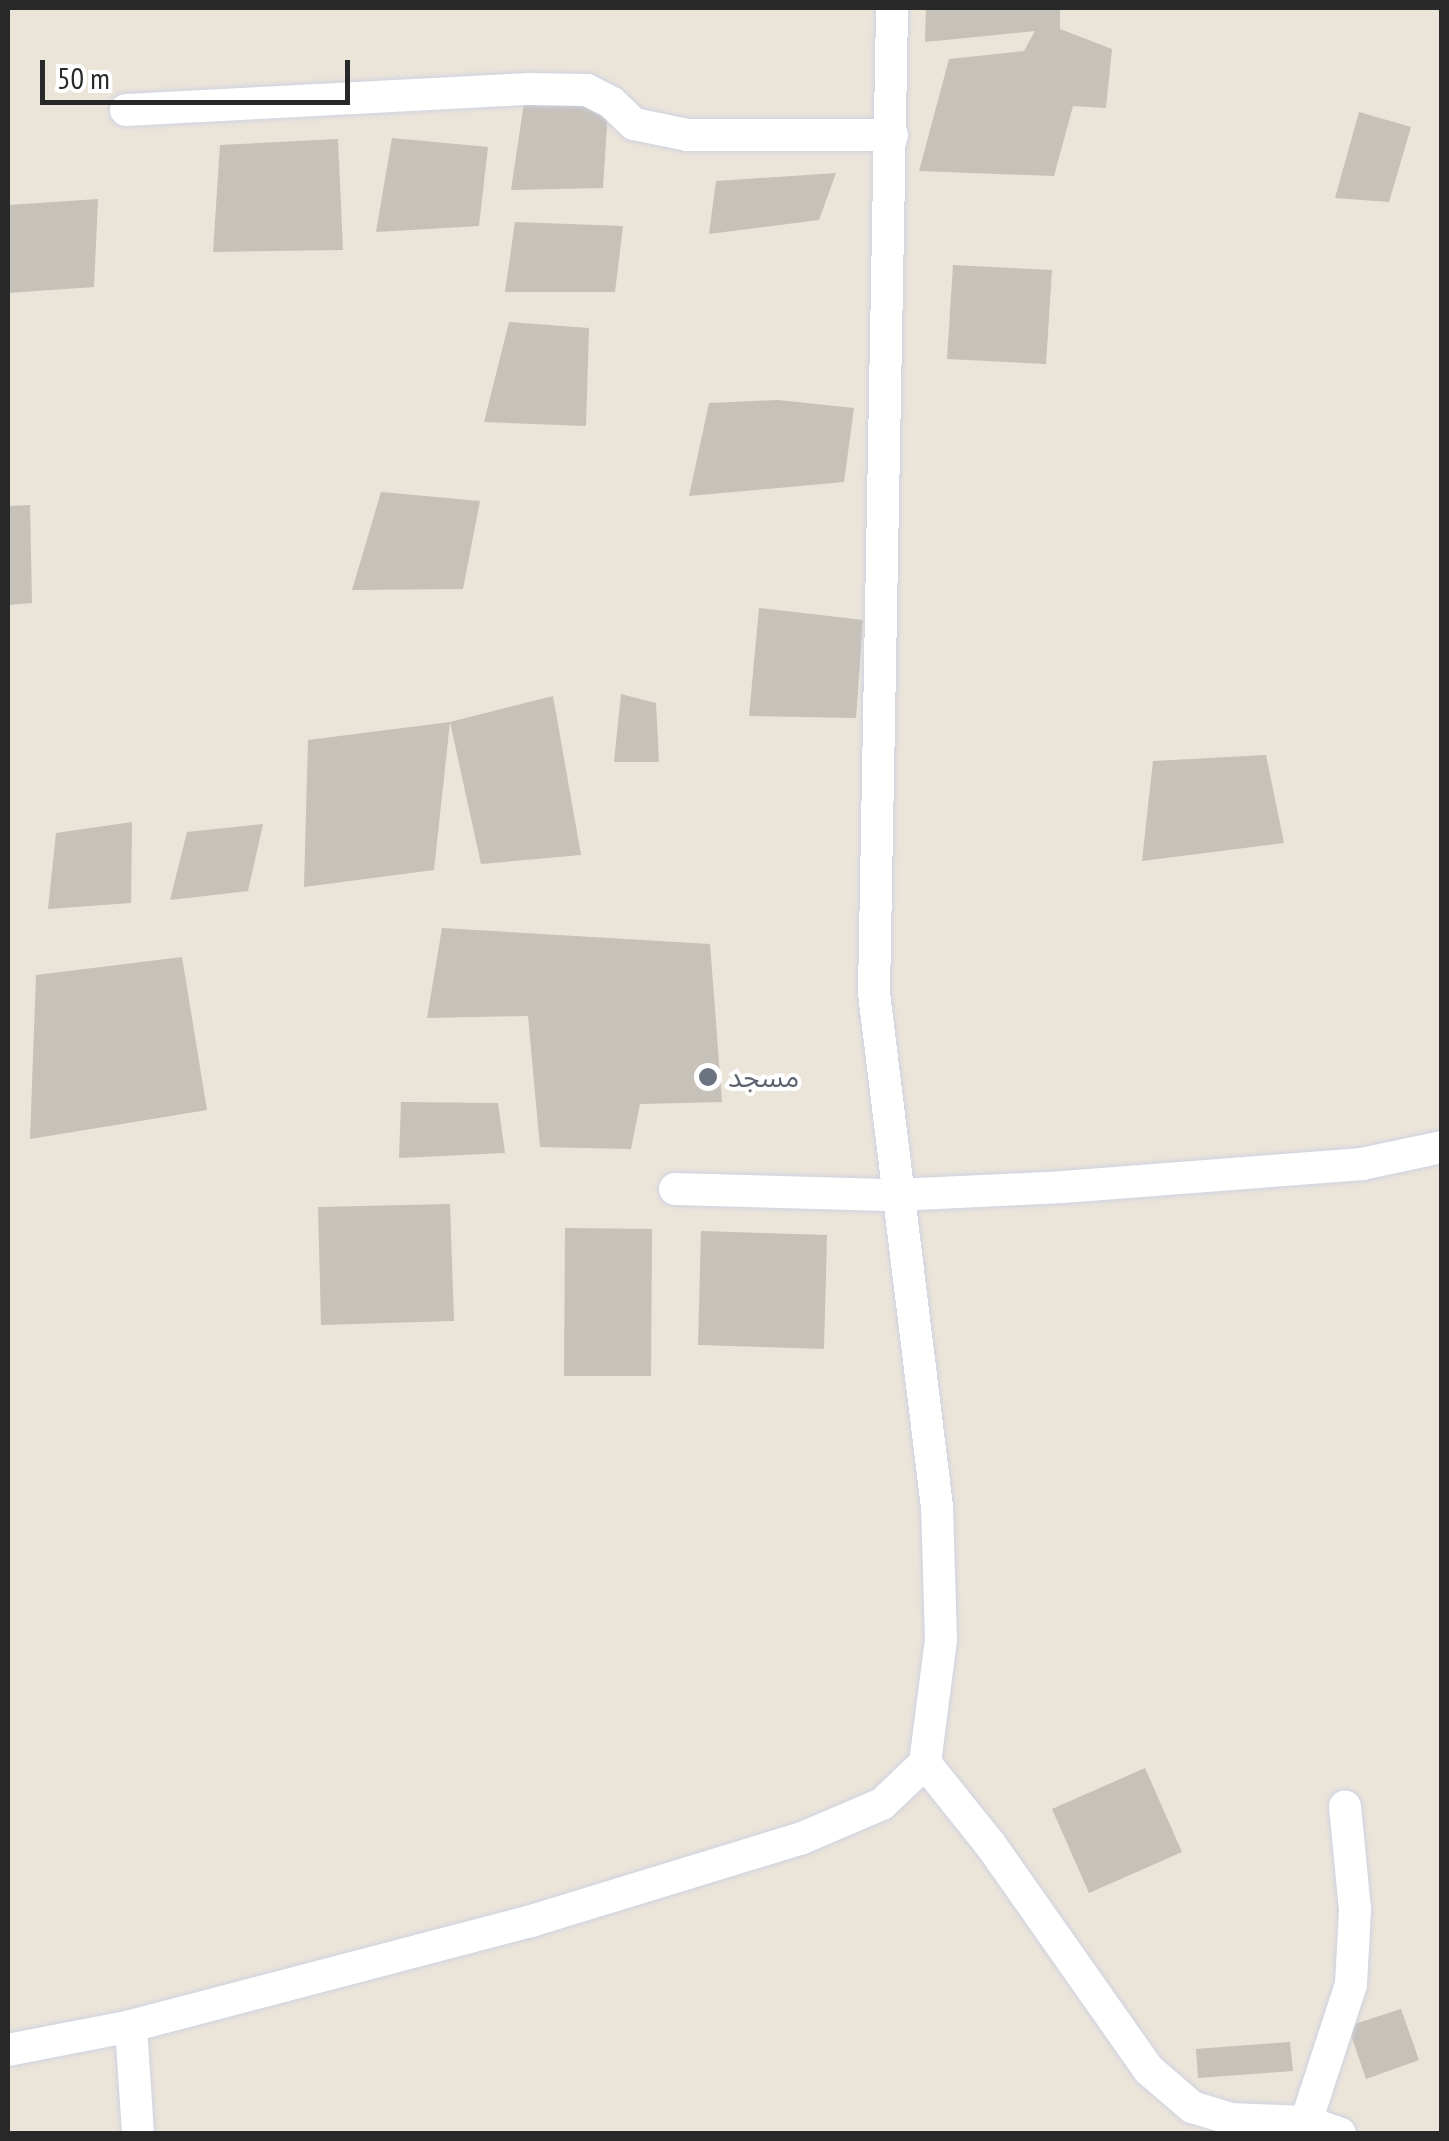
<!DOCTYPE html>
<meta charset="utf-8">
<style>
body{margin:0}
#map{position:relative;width:1449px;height:2141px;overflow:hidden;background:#ebe4d9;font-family:"PT Sans Narrow","Noto Sans Arabic",sans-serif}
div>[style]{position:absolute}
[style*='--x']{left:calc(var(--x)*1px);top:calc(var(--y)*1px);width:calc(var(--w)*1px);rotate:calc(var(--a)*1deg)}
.building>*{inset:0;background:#c6c1b9}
.roads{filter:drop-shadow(0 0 2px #ced1e2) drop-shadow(0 0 2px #ced1e2)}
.minor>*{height:32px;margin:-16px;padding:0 16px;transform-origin:16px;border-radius:16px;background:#fff}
.dots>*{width:28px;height:28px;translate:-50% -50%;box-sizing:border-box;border:5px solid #fff;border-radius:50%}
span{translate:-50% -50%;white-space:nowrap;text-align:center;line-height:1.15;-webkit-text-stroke:8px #fff;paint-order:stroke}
.worship-label{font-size:28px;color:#5b616d}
.left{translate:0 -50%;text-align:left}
.frame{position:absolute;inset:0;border:10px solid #282828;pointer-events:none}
.scale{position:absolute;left:40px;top:60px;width:310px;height:45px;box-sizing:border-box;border:5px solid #282828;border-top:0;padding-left:12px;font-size:30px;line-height:35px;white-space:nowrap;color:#282828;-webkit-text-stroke:8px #fff;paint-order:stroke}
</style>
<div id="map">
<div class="building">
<i style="clip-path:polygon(926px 8px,1060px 8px,1060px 29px,1112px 49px,1106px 108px,1073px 106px,1054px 176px,919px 171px,949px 59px,1024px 51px,1035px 31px,925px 42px)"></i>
<i style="clip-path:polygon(525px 96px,608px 109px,603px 188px,511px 190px)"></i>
<i style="clip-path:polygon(1359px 112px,1411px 127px,1389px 202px,1335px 198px)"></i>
<i style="clip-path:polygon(392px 138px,488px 147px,479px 226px,376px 232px)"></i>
<i style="clip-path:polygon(338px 139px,343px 250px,213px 252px,220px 145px)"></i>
<i style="clip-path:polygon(836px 173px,819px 220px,709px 234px,716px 181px)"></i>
<i style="clip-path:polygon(98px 199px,94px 287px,8px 293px,8px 205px)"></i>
<i style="clip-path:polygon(515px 222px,623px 226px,615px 292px,505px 292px)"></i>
<i style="clip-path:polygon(953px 265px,1052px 270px,1046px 364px,947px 359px)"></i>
<i style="clip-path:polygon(509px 322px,589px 328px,586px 426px,484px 422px)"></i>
<i style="clip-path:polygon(778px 400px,854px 408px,844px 482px,689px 496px,709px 403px)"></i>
<i style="clip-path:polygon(381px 492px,480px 501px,463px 589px,352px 590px)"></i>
<i style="clip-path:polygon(30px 505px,32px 603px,8px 605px,8px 506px)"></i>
<i style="clip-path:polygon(759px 608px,863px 620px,856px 718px,749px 716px)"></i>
<i style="clip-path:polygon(621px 694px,656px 703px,659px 762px,614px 762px)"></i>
<i style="clip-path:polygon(553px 696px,581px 855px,481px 864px,450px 722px)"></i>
<i style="clip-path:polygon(450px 722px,434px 870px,304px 887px,308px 740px)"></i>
<i style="clip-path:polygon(1266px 755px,1284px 843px,1142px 861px,1153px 761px)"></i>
<i style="clip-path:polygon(132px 822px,131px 903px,48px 909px,56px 833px)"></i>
<i style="clip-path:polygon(263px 824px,248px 891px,170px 900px,187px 832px)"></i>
<i style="clip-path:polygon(442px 928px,710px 944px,722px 1102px,640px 1104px,631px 1149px,540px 1147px,528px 1016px,427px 1018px)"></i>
<i style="clip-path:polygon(182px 957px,207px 1110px,30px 1139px,36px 975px)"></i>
<i style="clip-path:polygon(401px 1102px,498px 1103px,505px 1153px,399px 1158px)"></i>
<i style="clip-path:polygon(450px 1204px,454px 1321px,321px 1325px,318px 1207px)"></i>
<i style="clip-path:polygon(565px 1228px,652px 1229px,651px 1376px,564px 1376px)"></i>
<i style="clip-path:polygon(701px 1231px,827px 1235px,824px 1349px,698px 1345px)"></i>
<i style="clip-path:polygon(1145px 1768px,1182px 1852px,1089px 1893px,1052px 1809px)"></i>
<i style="clip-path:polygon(1401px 2009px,1419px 2060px,1366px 2079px,1348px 2026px)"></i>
<i style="clip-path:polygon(1290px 2042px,1293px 2071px,1198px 2078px,1196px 2049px)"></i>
</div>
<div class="roads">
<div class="minor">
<i style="--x:126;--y:110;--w:404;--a:-3"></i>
<i style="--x:529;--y:89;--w:58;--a:1"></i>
<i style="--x:587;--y:90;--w:28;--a:27"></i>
<i style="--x:612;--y:103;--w:30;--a:44"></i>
<i style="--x:634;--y:124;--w:54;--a:11.7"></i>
<i style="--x:687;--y:135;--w:205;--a:0"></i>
<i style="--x:675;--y:1189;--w:221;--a:1.6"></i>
<i style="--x:896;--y:1195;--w:167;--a:-2.7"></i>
<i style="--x:1063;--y:1187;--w:300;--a:-4.4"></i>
<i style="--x:1362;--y:1164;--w:82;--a:-12"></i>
<i style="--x:925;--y:1763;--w:104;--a:51.3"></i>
<i style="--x:990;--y:1844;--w:276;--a:54.9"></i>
<i style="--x:1149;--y:2070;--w:57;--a:40.7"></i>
<i style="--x:1192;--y:2107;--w:41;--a:17.1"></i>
<i style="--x:1231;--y:2119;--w:75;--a:2.3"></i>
<i style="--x:1306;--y:2122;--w:36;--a:19"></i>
<i style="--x:131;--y:2026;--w:108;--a:86.3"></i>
<i style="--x:8;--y:2050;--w:125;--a:-11"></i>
<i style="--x:131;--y:2026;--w:414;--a:-14.7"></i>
<i style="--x:531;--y:1921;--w:281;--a:-17"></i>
<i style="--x:800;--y:1839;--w:89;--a:-23.1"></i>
<i style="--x:882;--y:1804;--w:59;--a:-43.6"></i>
<i style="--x:925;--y:1763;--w:124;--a:-82.6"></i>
<i style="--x:941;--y:1640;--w:133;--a:-91.7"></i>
<i style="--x:937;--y:1507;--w:518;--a:-96.99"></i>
<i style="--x:874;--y:993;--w:985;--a:-88.95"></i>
<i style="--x:1286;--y:2131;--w:22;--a:-24"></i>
<i style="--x:1306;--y:2122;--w:145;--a:-71.9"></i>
<i style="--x:1351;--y:1984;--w:74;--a:-86.9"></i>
<i style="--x:1355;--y:1910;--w:104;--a:-95.5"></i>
</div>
</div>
<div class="dots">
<i style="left:708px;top:1077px;background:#6b7280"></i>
</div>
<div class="worship-label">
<span class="left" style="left:728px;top:1077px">مسجد</span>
</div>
<div class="frame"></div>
<div class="scale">50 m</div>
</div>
